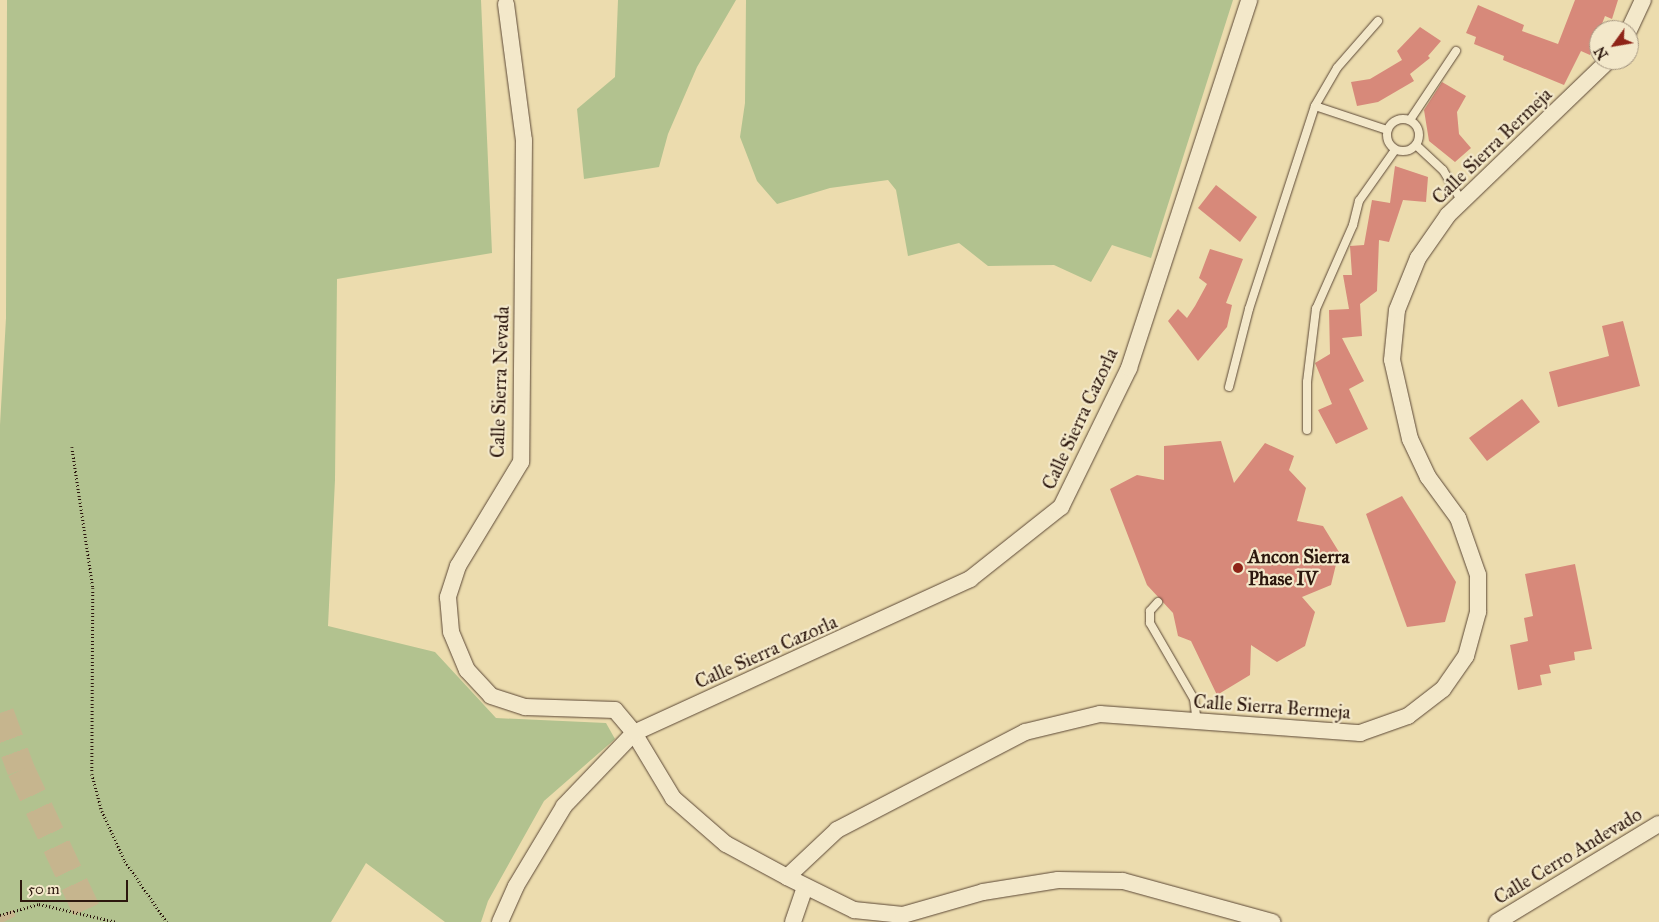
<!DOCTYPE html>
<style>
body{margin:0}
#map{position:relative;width:1659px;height:922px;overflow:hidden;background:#ecdcae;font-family:"IM FELL Great Primer",serif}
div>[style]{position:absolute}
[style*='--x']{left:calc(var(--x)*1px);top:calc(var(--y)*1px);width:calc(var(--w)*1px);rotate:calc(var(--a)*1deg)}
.green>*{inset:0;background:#b2c28f}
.building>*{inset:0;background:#d7897a}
.highway-tunnel>*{height:28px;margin-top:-14px;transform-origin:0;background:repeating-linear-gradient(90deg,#c6b58e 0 28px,transparent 0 42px)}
.path>*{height:2.5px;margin-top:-1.25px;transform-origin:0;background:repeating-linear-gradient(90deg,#2c170e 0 1px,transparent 0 3.5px)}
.roads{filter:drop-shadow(0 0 1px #5c4836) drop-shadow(0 0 1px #5c4836)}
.lane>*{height:8px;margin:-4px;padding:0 4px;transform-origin:4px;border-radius:4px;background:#f3e8ca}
.lane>.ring{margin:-4px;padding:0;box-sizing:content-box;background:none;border:8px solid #f3e8ca;border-radius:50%}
.street>*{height:16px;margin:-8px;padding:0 8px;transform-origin:8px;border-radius:8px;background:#f3e8ca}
.dots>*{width:14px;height:14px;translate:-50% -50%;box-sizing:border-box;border:2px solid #f3e8ca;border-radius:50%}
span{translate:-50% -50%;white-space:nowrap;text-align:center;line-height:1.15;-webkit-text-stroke:4.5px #f3e8ca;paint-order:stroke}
.street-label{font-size:19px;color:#2c170e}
.poi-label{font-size:19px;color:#2c170e;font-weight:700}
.left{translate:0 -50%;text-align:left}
.north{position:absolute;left:1589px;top:20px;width:50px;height:50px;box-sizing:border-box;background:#f3e8ca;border:1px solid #a3947f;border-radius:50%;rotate:238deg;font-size:14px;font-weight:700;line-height:20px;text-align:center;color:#2c170e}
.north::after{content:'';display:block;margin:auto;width:18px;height:22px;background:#8f2418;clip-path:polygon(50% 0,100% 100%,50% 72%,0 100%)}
.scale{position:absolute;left:20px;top:880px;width:108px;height:22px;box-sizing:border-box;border:2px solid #2c170e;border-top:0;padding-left:6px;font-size:15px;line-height:18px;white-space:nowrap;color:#2c170e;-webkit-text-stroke:4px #f3e8ca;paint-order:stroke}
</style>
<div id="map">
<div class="green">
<i style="clip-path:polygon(7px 0,481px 0,492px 253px,337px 279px,335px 480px,328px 626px,435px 652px,496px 718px,606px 723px,615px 739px,544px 801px,488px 901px,481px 922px,445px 922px,366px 863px,331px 922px,0 922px,0 425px,6px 318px)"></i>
<i style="clip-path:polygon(618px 0,736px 0,697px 67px,668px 134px,659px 167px,584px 179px,577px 109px,615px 77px)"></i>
<i style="clip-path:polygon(746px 0,1233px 0,1151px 258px,1112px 245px,1091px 282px,1054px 265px,988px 266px,959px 243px,908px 256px,896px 190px,888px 180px,830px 188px,777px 204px,757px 181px,740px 137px,745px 103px)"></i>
</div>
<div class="building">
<i style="clip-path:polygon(1575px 0,1618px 0,1612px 19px,1605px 16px,1590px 55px,1581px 51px,1564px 85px,1503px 60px,1504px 56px,1474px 44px,1476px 37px,1466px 33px,1478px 5px,1524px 25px,1522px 31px,1558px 44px)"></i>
<i style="clip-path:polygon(1420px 27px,1441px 41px,1428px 56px,1430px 58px,1410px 74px,1414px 81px,1378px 102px,1357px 106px,1351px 82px,1370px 79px,1402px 60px,1397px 51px)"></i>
<i style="clip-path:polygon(1442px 82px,1466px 96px,1457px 112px,1459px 134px,1471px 148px,1455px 162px,1429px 141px,1424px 110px)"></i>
<i style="clip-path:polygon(1395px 166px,1428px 177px,1426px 202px,1403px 200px,1389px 242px,1379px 240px,1377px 291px,1360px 304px,1362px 336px,1342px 338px,1364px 381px,1349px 389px,1368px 429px,1336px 444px,1318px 410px,1332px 404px,1315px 363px,1330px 354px,1329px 310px,1349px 309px,1343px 275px,1352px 275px,1350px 246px,1364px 245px,1372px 200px,1390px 203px)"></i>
<i style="clip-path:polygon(1216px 185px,1257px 217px,1240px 242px,1198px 208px)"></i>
<i style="clip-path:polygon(1210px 249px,1243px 259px,1226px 303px,1232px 305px,1227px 327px,1198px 361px,1168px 321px,1178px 309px,1187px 318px,1195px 306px,1207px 284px,1199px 278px)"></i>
<i style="clip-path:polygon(1623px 321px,1640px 386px,1558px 407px,1549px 372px,1609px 356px,1602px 326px)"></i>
<i style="clip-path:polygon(1522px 399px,1540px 422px,1487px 461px,1469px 438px)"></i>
<i style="clip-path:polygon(1221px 441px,1234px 483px,1265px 443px,1294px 456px,1289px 470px,1306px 488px,1297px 521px,1323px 526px,1339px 552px,1331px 585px,1302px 597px,1315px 612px,1305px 646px,1277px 662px,1251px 645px,1250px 675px,1217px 695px,1191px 641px,1178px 636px,1173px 613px,1147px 585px,1110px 489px,1137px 475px,1164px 480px,1164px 446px)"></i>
<i style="clip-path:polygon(1402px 496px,1456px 582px,1445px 622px,1407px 627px,1366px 514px)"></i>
<i style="clip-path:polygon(1575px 564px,1592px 649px,1574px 652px,1575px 660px,1549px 665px,1551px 673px,1540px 675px,1542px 685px,1518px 690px,1510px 645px,1528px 641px,1524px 618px,1533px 616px,1525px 574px)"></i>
</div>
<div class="highway-tunnel">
<i style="--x:0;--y:713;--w:61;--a:69.8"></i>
<i style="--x:21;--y:770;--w:168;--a:65"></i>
<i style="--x:0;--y:916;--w:7;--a:63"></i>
</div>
<div class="path">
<i style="--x:72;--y:447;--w:143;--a:81.5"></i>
<i style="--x:93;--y:588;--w:186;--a:90.3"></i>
<i style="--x:92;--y:774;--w:38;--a:75"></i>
<i style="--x:102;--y:811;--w:55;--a:65.3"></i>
<i style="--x:125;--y:861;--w:74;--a:55.5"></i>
<i style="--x:0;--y:915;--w:41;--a:-15.8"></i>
<i style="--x:39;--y:904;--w:80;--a:13"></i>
</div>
<div class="roads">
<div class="lane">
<i style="--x:1378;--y:21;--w:62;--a:131.1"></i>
<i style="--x:1337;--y:68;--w:44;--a:120.1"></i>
<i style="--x:1315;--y:106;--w:76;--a:18.4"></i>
<i class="ring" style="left:1387px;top:119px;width:24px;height:24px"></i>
<i style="--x:1410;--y:120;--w:83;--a:-56.3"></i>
<i style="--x:1416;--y:145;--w:37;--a:43"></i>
<i style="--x:1443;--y:170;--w:37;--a:59"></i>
<i style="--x:1229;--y:387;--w:81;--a:-75.6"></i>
<i style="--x:1249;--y:309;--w:213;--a:-72"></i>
<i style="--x:1307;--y:430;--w:48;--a:-90"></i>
<i style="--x:1307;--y:382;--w:74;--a:-83"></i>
<i style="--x:1316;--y:309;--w:92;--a:-66.2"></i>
<i style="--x:1353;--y:225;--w:25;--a:-76"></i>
<i style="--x:1359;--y:201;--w:62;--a:-54.8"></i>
<i style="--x:1158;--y:602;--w:12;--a:132"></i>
<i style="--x:1150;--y:611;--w:12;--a:90"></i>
<i style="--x:1150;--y:623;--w:88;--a:59.9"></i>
<i style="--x:1194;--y:699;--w:23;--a:83"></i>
</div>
<div class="street">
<i style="--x:506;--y:4;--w:137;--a:82.5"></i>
<i style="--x:524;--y:140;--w:322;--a:90.5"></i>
<i style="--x:521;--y:462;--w:122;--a:121.2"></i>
<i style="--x:458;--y:566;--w:33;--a:108"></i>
<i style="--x:448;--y:597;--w:35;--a:85"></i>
<i style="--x:451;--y:632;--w:41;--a:67.2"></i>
<i style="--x:467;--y:670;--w:35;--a:47"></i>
<i style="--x:491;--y:696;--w:36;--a:18"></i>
<i style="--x:525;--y:707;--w:90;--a:1.9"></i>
<i style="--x:615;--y:710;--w:30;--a:50"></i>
<i style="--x:634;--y:733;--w:76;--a:59"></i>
<i style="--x:673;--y:798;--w:70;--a:41"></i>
<i style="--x:726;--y:844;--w:69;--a:28.4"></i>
<i style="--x:787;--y:877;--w:69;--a:-43.2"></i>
<i style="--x:837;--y:830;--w:212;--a:-27.5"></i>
<i style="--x:1025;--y:732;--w:77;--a:-13.5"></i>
<i style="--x:1100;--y:714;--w:261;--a:4.2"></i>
<i style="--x:1360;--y:733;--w:51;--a:-19.5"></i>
<i style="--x:1408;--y:716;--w:44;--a:-37.6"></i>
<i style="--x:1443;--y:689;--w:40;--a:-55.1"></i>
<i style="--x:1466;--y:656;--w:46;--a:-74.7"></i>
<i style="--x:1478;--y:612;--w:37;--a:-90"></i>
<i style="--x:1478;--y:575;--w:60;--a:-109.3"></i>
<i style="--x:1458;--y:518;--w:51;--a:-126.2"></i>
<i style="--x:1428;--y:477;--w:42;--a:-115.3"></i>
<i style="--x:1410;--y:439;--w:81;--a:-102.8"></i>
<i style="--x:1392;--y:360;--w:50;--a:-84.3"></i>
<i style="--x:1397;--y:310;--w:56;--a:-68"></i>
<i style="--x:1418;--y:258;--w:52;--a:-55.1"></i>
<i style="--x:1448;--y:215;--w:223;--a:-43.9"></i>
<i style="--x:1629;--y:30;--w:33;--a:-65"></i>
<i style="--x:787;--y:877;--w:75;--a:26.2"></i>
<i style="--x:854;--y:910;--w:49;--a:5.8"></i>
<i style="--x:903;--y:915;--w:83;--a:-16"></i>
<i style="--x:983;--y:892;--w:76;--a:-9.1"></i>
<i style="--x:1058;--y:880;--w:65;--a:0.9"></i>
<i style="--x:1123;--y:881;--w:155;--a:15.4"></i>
<i style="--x:500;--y:922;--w:39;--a:-66"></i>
<i style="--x:516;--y:886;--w:93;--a:-59"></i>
<i style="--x:564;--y:806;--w:101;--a:-46.2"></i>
<i style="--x:634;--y:733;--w:370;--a:-24.6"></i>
<i style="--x:970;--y:579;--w:116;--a:-38.4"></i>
<i style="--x:1061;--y:507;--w:155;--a:-63.9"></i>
<i style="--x:1129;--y:368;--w:387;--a:-71.9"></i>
<i style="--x:793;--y:922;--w:36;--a:-71"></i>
<i style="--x:1497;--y:922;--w:189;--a:-31.2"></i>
</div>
</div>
<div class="dots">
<i style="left:1238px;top:568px;background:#8f2418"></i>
</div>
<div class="street-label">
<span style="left:1492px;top:146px;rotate:-44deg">Calle Sierra Bermeja</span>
<span style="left:500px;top:382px;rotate:-88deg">Calle Sierra Nevada</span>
<span style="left:1080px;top:419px;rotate:-65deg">Calle Sierra Cazorla</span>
<span style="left:766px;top:652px;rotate:-24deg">Calle Sierra Cazorla</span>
<span style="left:1272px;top:707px;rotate:4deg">Calle Sierra Bermeja</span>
<span style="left:1568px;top:856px;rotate:-31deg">Calle Cerro Andevado</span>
</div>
<div class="poi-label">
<span class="left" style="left:1248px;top:568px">Ancon Sierra<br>Phase IV</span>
</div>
<div class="north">N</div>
<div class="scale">50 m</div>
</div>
